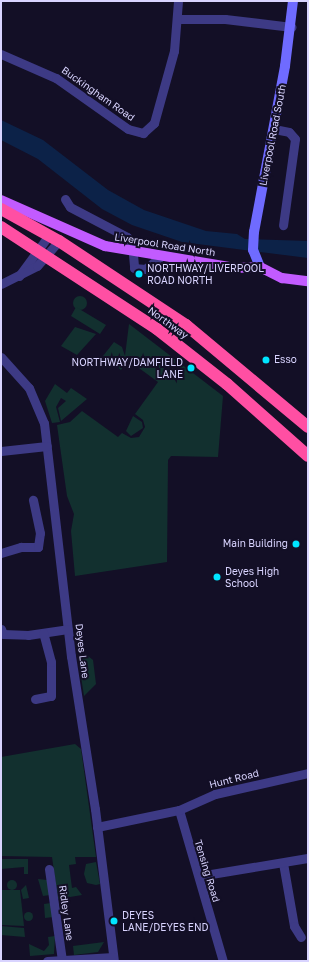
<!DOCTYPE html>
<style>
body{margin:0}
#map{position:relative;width:309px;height:962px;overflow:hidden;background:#130f26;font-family:"Golos Text",sans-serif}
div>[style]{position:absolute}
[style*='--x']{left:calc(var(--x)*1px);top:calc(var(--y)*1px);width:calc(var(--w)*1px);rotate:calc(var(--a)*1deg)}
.green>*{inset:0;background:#12302f}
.round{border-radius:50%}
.water>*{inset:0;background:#0c2248}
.street>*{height:9px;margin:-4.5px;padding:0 4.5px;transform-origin:4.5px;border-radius:4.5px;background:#3d3a85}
.secondary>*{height:10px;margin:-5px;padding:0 5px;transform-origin:5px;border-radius:5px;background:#6f6bff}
.primary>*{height:10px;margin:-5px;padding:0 5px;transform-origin:5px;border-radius:5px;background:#c25bff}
.highway>*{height:12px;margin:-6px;padding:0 6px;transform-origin:6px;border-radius:6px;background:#ff4fa3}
.dots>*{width:11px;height:11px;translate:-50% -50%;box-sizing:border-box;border:2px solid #130f26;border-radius:50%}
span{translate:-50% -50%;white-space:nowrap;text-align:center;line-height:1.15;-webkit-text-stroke:4px #130f26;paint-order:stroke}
.street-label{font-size:10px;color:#d9d4ff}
.poi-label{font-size:10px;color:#d9d4ff}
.left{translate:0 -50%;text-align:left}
.right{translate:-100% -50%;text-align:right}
.frame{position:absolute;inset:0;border:2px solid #d9d4ff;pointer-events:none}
</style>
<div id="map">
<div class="green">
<i class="round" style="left:73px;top:296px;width:14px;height:14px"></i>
<i style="clip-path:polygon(76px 307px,106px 325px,100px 334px,71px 316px)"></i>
<i style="clip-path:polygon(129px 324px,223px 396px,218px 457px,171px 456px,168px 460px,167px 562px,75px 576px,71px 531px,74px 514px,67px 496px,57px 425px,70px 422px,82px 411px,118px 437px,122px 433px,131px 438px,139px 437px,145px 427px,143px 420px,135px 414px,158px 382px,128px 360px,121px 370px,103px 356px,114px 342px,122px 347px,125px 356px)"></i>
<i style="clip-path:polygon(75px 327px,96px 334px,77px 355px,61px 346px)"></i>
<i style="clip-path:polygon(55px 384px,67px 393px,71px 388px,87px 399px,61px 421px,58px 408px,66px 401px,61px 398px,56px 407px,60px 422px,52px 423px,45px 401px)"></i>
<i style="clip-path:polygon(133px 416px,142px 422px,143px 428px,131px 436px,126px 431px)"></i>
<i style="clip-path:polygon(88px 656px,93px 660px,96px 684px,84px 696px,78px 657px)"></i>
<i style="clip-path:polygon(75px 744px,81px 749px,96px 857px,75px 857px,76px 864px,69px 865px,72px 888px,76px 887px,82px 895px,58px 899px,52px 857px,1px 856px,1px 757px)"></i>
<i style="clip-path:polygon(1px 859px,28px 859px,28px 874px,24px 874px,24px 867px,1px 869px)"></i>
<i style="clip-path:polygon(96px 862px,100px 884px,96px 885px,87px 883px,84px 874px,86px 864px)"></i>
<i style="clip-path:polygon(38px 879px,47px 880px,50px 895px,43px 896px)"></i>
<i class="round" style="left:7px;top:880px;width:10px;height:10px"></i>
<i style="clip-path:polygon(26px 885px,29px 898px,23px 899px,21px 890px)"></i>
<i style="clip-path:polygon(1px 890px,20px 890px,24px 926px,1px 925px)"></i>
<i style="clip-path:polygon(51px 903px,53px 917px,45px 918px,44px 904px)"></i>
<i class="round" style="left:23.5px;top:911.5px;width:9px;height:9px"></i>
<i style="clip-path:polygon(1px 926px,24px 928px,25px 937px,1px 935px)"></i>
<i style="clip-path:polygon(55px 936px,54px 954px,30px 956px,29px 944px,44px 951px,49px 945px,48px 937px)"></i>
<i style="clip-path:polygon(104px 942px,98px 952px,74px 955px,73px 946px)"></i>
</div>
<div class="water">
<i style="clip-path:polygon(1px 120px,43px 140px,108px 190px,144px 210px,206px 231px,237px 234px,245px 239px,308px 241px,308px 258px,182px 242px,132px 225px,102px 209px,38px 159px,1px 140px)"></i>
</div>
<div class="street">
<i style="--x:178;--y:19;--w:47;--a:0"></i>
<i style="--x:225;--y:19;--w:67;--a:6.8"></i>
<i style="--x:1;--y:54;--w:60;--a:23.6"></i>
<i style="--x:56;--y:78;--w:88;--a:35.3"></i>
<i style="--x:128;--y:129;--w:16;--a:15"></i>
<i style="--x:143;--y:133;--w:15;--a:-42"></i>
<i style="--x:154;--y:123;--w:75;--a:-74.5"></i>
<i style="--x:174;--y:51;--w:50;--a:-85.4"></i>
<i style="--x:274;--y:129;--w:15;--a:11"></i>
<i style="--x:289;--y:132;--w:9;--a:49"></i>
<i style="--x:295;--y:139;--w:87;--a:97.9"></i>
<i style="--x:65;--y:199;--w:9;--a:58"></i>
<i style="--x:70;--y:207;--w:64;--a:27.8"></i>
<i style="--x:127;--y:237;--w:8;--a:50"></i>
<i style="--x:132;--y:243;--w:25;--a:85"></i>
<i style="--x:134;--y:268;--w:11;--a:5"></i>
<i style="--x:145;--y:269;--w:18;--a:-38"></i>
<i style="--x:19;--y:276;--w:51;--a:-53.8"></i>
<i style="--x:1;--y:284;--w:40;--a:-26.6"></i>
<i style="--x:37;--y:266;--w:33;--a:-49"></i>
<i style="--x:1;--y:357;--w:42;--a:47.9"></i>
<i style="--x:29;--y:388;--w:38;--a:67"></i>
<i style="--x:44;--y:423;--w:235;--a:83.4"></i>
<i style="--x:71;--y:656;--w:155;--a:81.1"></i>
<i style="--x:95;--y:809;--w:153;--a:82.9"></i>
<i style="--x:1;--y:451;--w:46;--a:-6.2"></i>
<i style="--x:1;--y:553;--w:21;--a:-17"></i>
<i style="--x:21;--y:547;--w:17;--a:0"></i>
<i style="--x:38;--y:547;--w:14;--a:-82"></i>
<i style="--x:40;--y:533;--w:34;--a:-102"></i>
<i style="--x:1;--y:629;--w:5;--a:68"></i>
<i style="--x:3;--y:634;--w:25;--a:2"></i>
<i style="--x:28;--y:635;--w:40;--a:-8.5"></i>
<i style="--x:35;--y:699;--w:16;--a:-11"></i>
<i style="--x:51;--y:696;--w:34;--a:-90"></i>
<i style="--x:51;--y:662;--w:30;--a:-105"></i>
<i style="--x:179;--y:810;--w:157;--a:73.8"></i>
<i style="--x:97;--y:827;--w:84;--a:-11.7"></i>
<i style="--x:179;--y:810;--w:39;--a:-24"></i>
<i style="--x:215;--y:794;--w:95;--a:-12.7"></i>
<i style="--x:283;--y:863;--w:64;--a:80.1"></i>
<i style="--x:294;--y:926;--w:13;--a:58"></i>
<i style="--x:49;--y:869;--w:92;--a:81.9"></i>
<i style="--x:199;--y:876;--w:110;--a:-9.4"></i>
<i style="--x:47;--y:961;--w:66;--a:-3.5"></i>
</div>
<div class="secondary">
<i style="--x:260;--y:267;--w:18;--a:-112"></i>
<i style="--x:253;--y:250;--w:18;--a:-87"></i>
<i style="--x:254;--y:232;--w:169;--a:-79.4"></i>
<i style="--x:285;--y:66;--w:65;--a:-83"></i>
</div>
<div class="primary">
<i style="--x:1;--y:200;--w:114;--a:23.9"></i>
<i style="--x:105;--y:246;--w:132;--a:9.6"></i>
<i style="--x:235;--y:268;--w:25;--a:-2"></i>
<i style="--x:260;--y:267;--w:25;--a:27"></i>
<i style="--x:282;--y:278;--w:26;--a:7"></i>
</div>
<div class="highway">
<i style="--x:1;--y:209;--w:66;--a:28.9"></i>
<i style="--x:59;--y:241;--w:152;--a:33.5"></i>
<i style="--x:186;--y:325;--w:159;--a:39.9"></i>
<i style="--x:1;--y:227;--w:186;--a:33.2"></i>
<i style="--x:157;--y:329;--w:89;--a:38.2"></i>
<i style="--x:227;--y:384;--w:108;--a:41.6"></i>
</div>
<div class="dots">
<i style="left:139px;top:274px;background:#00e5ff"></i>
<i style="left:266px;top:360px;background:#00e5ff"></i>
<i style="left:191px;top:368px;background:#00e5ff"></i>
<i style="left:296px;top:544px;background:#00e5ff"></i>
<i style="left:217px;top:577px;background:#00e5ff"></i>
<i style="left:114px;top:921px;background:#00e5ff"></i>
</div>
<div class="street-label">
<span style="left:98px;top:94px;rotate:35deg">Buckingham Road</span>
<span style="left:273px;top:135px;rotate:-79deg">Liverpool Road South</span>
<span style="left:165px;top:245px;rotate:9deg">Liverpool Road North</span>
<span style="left:168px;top:323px;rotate:36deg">Northway</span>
<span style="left:82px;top:651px;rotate:83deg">Deyes Lane</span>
<span style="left:234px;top:779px;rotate:-14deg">Hunt Road</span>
<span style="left:207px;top:871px;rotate:73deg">Tensing Road</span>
<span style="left:66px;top:913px;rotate:82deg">Ridley Lane</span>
</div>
<div class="poi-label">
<span class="left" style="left:147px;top:274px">NORTHWAY/LIVERPOOL<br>ROAD NORTH</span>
<span class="left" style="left:274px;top:360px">Esso</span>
<span class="right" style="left:183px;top:368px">NORTHWAY/DAMFIELD<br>LANE</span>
<span class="right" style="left:288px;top:544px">Main Building</span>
<span class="left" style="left:225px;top:577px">Deyes High<br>School</span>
<span class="left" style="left:122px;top:921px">DEYES<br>LANE/DEYES END</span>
</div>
<div class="frame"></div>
</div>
